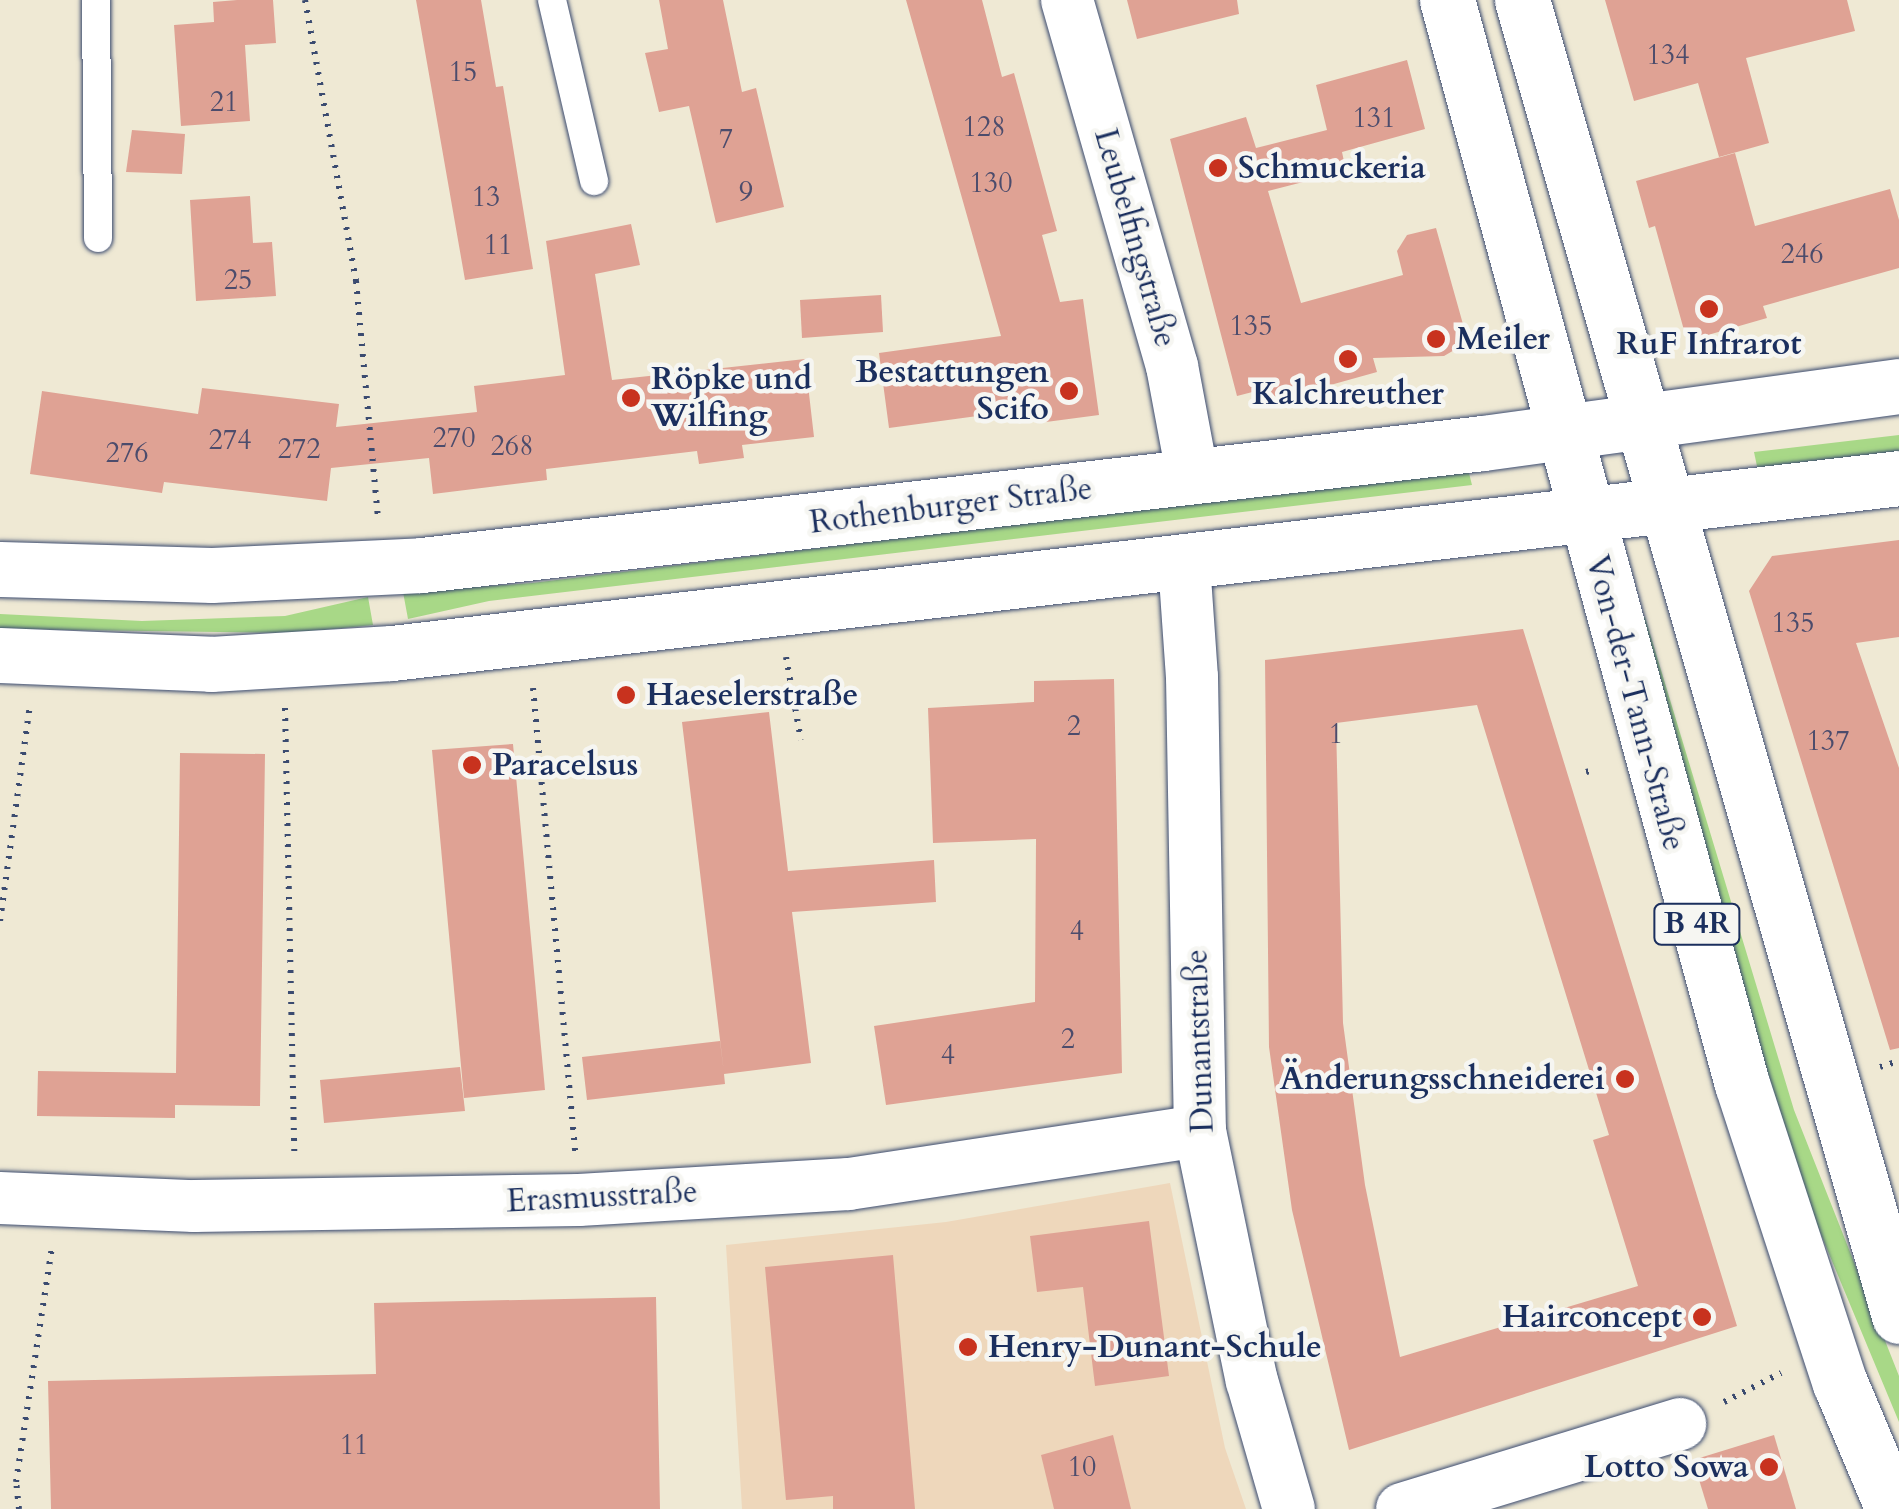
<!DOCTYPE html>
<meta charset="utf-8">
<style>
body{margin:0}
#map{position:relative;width:1899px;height:1509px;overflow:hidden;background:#efe9d4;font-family:Cardo,serif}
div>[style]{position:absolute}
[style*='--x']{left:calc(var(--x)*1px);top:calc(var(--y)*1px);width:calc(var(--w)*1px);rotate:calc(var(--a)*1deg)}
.built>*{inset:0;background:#eed7bb}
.green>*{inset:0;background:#a8d887}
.building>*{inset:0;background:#dfa294}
.path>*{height:6px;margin-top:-3px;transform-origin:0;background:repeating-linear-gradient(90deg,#3b4b70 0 2.5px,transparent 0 10.5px)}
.roads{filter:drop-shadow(0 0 2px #3b4b70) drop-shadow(0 0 2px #3b4b70)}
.lane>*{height:28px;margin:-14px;padding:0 14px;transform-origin:14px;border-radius:14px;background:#fff}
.street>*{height:52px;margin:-26px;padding:0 26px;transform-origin:26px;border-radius:26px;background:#fff}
.secondary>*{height:55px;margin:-27.5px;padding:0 27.5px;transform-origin:27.5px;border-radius:27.5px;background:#fff}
.primary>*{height:55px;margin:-27.5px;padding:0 27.5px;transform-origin:27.5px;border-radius:27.5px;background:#fff}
.dots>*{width:28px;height:28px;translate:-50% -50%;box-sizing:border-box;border:5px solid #f6f6f2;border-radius:50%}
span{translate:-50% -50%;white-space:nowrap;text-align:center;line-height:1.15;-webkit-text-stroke:9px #f6f6f2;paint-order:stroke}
.number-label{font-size:28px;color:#4c4c6c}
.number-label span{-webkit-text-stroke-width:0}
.shield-label span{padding:2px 8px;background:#f6f6f2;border:2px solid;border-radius:8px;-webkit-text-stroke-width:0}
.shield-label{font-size:30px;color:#1b2f5e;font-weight:700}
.poi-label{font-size:32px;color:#1b2f5e;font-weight:700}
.left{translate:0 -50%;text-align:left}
.right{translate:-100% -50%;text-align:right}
.street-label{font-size:32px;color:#1b2f5e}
</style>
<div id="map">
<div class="built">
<i style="clip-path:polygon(1170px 1183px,1225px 1448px,1246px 1509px,742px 1509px,726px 1245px,946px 1222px)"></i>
</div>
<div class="green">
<i style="clip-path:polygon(1899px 435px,1899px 455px,1758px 471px,1754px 452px)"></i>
<i style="clip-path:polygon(1468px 469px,1472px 485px,489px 601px,408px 619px,403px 592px,532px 583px)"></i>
<i style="clip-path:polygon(368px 597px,373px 625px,294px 633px,0 629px,0 614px,142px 621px,285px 616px)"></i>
<i style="clip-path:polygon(1645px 617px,1794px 1110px,1899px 1376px,1899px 1422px,1792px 1165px,1636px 618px)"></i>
</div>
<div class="building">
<i style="clip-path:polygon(237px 0,273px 0,276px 43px,245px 45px,250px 121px,181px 126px,174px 25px,214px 22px,213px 2px)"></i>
<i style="clip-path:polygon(416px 0,481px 0,496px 87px,503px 86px,533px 269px,465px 280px)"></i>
<i style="clip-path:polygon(659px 0,723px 0,742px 92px,756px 88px,784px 207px,716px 223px,689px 106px,659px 112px,645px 53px,668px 49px)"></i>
<i style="clip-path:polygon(906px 0,982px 0,1002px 77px,1014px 73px,1057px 231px,1042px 235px,1060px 302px,1083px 299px,1099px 415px,1046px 422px,1044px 407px,889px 428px,879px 353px,1001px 336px)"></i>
<i style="clip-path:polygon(1127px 0,1237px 0,1239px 14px,1137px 39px)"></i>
<i style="clip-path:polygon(1605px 0,1847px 0,1855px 31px,1746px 58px,1769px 143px,1719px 157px,1698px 83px,1634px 101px)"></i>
<i style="clip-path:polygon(1407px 60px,1425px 129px,1342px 152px,1346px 171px,1268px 191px,1301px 303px,1403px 275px,1397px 251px,1407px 235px,1436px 228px,1468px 342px,1444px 356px,1373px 358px,1377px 372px,1334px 384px,1267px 398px,1264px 389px,1237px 396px,1170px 139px,1246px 117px,1256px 148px,1327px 130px,1316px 85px)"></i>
<i style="clip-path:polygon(132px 130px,185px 134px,182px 174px,126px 172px)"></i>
<i style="clip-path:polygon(1735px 153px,1755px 226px,1890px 189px,1899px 220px,1899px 268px,1763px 306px,1767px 318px,1687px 341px,1655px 226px,1649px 228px,1636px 181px)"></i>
<i style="clip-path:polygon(250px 196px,253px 243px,272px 242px,276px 296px,196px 301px,190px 200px)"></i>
<i style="clip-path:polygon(631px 224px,640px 265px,595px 274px,612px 380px,805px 359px,814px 437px,742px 445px,744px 458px,699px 464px,697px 451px,546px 469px,547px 480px,433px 494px,429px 458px,331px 468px,327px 501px,164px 482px,162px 493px,30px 474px,42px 391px,198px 414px,202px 388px,339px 404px,336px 427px,477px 412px,474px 386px,565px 375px,546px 241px)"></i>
<i style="clip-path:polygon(881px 295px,883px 332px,802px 338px,800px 300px)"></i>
<i style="clip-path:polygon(1899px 540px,1899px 637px,1856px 643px,1899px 768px,1899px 1048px,1890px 1050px,1749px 591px,1772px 556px)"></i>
<i style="clip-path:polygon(evenodd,1523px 629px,1737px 1326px,1349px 1450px,1292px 1210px,1269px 1047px,1265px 660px,1523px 629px,1477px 705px,1609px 1135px,1593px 1140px,1638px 1286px,1400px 1357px,1365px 1185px,1343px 1023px,1336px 723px,1477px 705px)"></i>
<i style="clip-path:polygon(1114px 679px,1122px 1073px,886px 1105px,874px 1026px,1035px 1002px,1036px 839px,933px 843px,928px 708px,1034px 702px,1034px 681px)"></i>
<i style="clip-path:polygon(769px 712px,788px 871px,934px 860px,936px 902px,792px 912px,811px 1063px,724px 1074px,725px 1084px,587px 1100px,582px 1057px,720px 1041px,724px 1073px,682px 722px)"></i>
<i style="clip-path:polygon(513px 744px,545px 1090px,464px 1098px,432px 750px)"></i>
<i style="clip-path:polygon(180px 753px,265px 754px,260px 1106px,175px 1105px,175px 1118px,37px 1116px,38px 1071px,176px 1073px)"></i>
<i style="clip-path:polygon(460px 1067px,465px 1111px,324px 1123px,320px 1080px)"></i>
<i style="clip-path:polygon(1149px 1221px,1169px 1376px,1095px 1386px,1083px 1287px,1037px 1292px,1030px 1236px)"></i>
<i style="clip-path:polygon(893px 1255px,915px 1509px,833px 1509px,833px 1496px,786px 1500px,765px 1267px)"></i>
<i style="clip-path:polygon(656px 1297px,660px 1509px,51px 1509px,48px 1381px,376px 1374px,374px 1303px)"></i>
<i style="clip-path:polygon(1113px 1435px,1131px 1509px,1054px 1509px,1041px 1455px)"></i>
<i style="clip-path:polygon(1774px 1435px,1796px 1509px,1708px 1509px,1693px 1460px)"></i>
</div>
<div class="path">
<i style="--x:305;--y:0;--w:286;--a:79.7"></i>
<i style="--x:356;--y:281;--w:238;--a:84.7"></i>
<i style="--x:786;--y:657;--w:84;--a:79.8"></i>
<i style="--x:533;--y:688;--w:467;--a:84.8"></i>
<i style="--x:285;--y:708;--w:447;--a:88.8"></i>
<i style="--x:1586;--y:772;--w:8;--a:-14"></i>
<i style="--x:0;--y:921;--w:219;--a:-82.1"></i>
<i style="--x:1880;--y:1067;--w:20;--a:-18"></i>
<i style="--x:1724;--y:1402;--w:64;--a:-27"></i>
<i style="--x:19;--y:1509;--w:27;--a:-96"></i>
<i style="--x:16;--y:1482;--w:237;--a:-81.3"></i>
</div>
<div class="roads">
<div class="lane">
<i style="--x:96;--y:0;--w:238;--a:89.5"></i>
<i style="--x:552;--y:0;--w:186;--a:76.9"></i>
</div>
<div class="street">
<i style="--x:1067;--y:0;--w:381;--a:74"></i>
<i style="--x:1172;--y:366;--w:114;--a:79.4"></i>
<i style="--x:1184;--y:563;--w:114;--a:86"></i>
<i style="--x:1192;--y:677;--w:454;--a:89"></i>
<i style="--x:1200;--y:1131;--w:255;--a:78.3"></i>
<i style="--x:1252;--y:1381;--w:133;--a:73.9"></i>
<i style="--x:0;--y:1198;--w:194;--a:2.4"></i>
<i style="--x:194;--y:1206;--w:385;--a:-0.9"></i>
<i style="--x:579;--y:1200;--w:270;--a:-3.4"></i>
<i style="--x:849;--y:1184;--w:355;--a:-8.6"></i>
<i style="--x:1402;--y:1509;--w:291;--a:-17"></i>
</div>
<div class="secondary">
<i style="--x:0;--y:569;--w:212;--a:1.6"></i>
<i style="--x:212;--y:575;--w:210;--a:-2.7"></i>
<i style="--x:422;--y:565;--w:1068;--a:-6.56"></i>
<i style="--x:1483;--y:443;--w:420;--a:-7.8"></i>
<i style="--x:0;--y:655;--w:211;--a:2.4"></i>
<i style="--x:211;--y:664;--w:181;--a:-3.5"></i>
<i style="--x:392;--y:653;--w:1517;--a:-6.62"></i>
</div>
<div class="primary">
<i style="--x:1447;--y:0;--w:1123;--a:74.78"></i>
<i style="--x:1742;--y:1084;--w:315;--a:71.9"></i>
<i style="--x:1840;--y:1383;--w:137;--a:67.2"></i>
<i style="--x:1522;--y:0;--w:1369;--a:74.01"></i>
</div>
</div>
<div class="dots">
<i style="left:1218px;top:168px;background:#c8321e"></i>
<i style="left:1709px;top:309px;background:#c8321e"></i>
<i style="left:1436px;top:339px;background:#c8321e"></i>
<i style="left:1348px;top:359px;background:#c8321e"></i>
<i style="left:1069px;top:391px;background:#c8321e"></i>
<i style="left:631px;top:398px;background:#c8321e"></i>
<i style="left:626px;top:695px;background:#c8321e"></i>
<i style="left:472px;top:765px;background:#c8321e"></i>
<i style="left:1625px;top:1079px;background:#c8321e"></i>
<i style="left:1702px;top:1317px;background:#c8321e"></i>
<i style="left:968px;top:1347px;background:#c8321e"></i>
<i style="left:1769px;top:1467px;background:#c8321e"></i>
</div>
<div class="number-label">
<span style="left:1668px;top:55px">134</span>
<span style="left:463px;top:72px">15</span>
<span style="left:224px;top:102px">21</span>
<span style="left:1374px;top:118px">131</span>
<span style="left:984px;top:127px">128</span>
<span style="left:726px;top:139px">7</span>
<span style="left:991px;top:183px">130</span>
<span style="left:746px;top:192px">9</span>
<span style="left:486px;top:197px">13</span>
<span style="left:498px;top:245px">11</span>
<span style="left:1802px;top:254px">246</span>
<span style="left:238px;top:280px">25</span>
<span style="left:1251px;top:326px">135</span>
<span style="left:454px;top:438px">270</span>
<span style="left:230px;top:440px">274</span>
<span style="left:512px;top:446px">268</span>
<span style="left:299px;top:449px">272</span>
<span style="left:127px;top:453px">276</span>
<span style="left:1793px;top:623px">135</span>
<span style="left:1074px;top:726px">2</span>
<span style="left:1336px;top:734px">1</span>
<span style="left:1828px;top:741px">137</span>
<span style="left:1077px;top:931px">4</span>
<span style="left:1068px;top:1039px">2</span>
<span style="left:948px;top:1055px">4</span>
<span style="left:354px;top:1445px">11</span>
<span style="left:1082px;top:1467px">10</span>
</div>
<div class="shield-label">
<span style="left:1697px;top:924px">B 4R</span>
</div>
<div class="poi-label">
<span class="left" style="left:1238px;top:168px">Schmuckeria</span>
<span class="left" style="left:1456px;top:339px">Meiler</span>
<span style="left:1709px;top:344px">RuF Infrarot</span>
<span class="right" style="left:1049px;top:391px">Bestattungen<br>Scifo</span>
<span class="left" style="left:651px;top:398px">Röpke und<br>Wilfing</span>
<span style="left:1348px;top:394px">Kalchreuther</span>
<span class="left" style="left:646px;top:695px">Haeselerstraße</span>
<span class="left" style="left:492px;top:765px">Paracelsus</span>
<span class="right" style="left:1605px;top:1079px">Änderungsschneiderei</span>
<span class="right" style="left:1682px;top:1317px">Hairconcept</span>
<span class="left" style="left:988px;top:1347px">Henry-Dunant-Schule</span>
<span class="right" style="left:1749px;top:1467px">Lotto Sowa</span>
</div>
<div class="street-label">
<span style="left:1135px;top:238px;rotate:74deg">Leubelfingstraße</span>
<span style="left:951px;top:506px;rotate:-7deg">Rothenburger Straße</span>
<span style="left:1635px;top:703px;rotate:75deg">Von-der-Tann-Straße</span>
<span style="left:1200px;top:1041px;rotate:-92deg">Dunantstraße</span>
<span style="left:602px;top:1197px;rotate:-3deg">Erasmusstraße</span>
</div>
</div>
